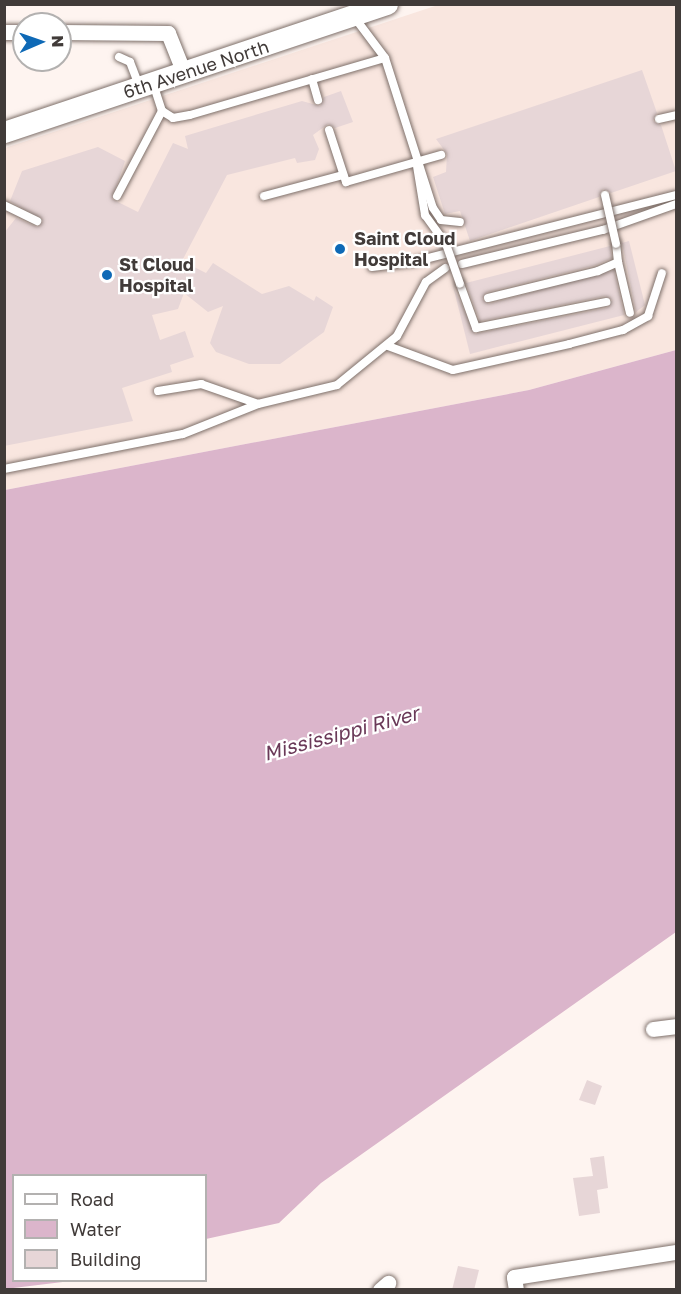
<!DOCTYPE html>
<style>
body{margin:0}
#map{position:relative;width:681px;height:1294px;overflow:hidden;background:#fef4f0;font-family:"Golos Text",sans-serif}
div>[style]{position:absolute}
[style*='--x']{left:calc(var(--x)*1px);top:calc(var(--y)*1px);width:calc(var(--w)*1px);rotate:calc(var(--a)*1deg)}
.built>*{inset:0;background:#f9e6df}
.water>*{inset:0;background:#dbb5cb}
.building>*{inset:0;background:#e7d6d7}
.roads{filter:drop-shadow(0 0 2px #7e706a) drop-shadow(0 0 2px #7e706a)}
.lane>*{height:8px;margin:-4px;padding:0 4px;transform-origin:4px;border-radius:4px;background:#fff}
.street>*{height:15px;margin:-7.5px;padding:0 7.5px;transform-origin:7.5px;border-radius:7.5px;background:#fff}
.secondary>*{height:21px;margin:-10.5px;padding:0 10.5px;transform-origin:10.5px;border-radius:10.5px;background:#fff}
.bridges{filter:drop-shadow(0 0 2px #7e706a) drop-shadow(0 0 2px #7e706a)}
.lane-bridge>*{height:8px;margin:-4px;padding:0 4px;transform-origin:4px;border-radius:4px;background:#fff}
.dots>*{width:16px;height:16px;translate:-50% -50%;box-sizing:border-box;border:3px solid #fff;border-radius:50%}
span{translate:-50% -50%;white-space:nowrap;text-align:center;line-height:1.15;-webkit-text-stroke:4.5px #fff;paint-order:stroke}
.street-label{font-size:18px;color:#413b39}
.poi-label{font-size:18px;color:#413b39;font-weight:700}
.left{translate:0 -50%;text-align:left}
.water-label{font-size:20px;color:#6a3958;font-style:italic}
.frame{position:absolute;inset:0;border:6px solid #413b39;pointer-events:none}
.legend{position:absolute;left:12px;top:1174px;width:195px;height:108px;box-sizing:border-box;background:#fff;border:2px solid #b3b1b0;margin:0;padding:8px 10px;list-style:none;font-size:18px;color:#413b39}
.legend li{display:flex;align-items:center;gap:12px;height:30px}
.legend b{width:30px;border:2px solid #b3b1b0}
.north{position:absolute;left:12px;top:12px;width:60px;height:60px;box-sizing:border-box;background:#fff;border:2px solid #b3b1b0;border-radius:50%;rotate:88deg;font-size:16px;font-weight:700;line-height:24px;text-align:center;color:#413b39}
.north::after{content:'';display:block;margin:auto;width:21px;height:27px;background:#0e69b6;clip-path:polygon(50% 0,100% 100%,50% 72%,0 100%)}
</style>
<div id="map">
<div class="built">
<i style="clip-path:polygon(438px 5px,676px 5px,676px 350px,529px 390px,5px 490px,5px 148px)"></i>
</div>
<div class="water">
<i style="clip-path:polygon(676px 350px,676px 932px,321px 1183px,279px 1223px,206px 1239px,206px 1176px,14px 1176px,14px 1280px,71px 1281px,5px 1289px,5px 490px,529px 390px)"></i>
</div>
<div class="building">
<i style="clip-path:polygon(642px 70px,657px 113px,653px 121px,661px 125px,676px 171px,611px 193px,603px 189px,599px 197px,470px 241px,460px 211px,445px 214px,433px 177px,446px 172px,447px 154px,436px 139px)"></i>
<i style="clip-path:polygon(341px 91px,353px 122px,335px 128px,328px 124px,313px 135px,319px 149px,315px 160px,297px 163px,295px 158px,227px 175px,182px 261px,206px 273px,213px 263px,262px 294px,289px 286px,314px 301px,316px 296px,333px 307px,324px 332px,280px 364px,249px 364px,216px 352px,210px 343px,223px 306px,208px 312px,184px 293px,178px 309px,152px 315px,160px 340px,185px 331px,194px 357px,170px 365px,172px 372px,122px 388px,133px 421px,4px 446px,4px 233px,16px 218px,37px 227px,43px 221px,10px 201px,22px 171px,98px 147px,125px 161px,112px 199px,138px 212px,173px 143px,188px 149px,185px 136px,302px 101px,320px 106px,324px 97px)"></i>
<i style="clip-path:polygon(629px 241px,645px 305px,636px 312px,622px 243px)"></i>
<i style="clip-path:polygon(610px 246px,612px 258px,596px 265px,487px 292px,482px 299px,489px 304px,614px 270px,624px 315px,470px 354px,453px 286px,475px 334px,607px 308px,612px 300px,605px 296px,480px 321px,466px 283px)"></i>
<i style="clip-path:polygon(587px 1080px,602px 1086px,595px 1105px,579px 1100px)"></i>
<i style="clip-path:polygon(604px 1156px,608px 1188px,597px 1190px,600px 1213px,579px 1216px,573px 1178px,593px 1176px,590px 1158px)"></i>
<i style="clip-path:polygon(458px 1266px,479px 1270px,474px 1290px,452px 1290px)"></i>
</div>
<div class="roads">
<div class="lane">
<i style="--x:355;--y:18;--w:50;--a:53.1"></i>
<i style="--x:385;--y:58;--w:157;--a:72.3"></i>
<i style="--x:433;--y:208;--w:14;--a:56"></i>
<i style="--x:441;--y:220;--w:19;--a:6"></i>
<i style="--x:119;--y:57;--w:12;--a:24"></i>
<i style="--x:130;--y:62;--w:26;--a:69"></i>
<i style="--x:312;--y:79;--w:22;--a:74"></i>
<i style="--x:162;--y:111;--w:13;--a:32"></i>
<i style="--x:173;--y:118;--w:17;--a:-10"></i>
<i style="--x:190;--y:115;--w:203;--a:-16.3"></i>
<i style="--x:659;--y:119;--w:17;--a:-13"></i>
<i style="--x:329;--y:130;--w:55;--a:71.9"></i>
<i style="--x:346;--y:182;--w:99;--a:-15.9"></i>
<i style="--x:417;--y:166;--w:50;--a:80.7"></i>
<i style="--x:425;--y:215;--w:36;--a:54"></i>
<i style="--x:117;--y:196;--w:96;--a:-62.1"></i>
<i style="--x:162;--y:111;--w:28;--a:-108"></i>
<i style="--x:264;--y:196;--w:82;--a:-14.9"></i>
<i style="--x:4;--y:205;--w:37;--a:26"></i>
<i style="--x:618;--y:262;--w:52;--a:76.8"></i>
<i style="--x:462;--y:264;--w:145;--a:-13.6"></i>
<i style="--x:603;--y:230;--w:77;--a:-19.6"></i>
<i style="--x:372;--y:267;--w:41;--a:-7"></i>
<i style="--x:413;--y:262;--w:271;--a:-14.3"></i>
<i style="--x:460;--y:284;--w:47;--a:70"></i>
<i style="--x:476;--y:328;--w:133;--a:-11.3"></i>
<i style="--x:488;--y:298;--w:113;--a:-13.8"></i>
<i style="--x:598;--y:271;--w:22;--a:-24"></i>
<i style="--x:618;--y:262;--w:18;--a:-96"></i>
<i style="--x:388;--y:346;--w:69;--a:20.3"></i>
<i style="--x:453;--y:370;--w:119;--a:-12.6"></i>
<i style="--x:569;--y:344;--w:56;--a:-14.5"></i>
<i style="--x:623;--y:330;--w:29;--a:-29"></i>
<i style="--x:648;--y:316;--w:45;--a:-72"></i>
<i style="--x:158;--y:391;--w:44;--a:-9.2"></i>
<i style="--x:201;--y:384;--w:60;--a:19.3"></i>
<i style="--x:258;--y:404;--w:81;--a:-13.5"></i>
<i style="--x:337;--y:385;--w:77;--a:-39.2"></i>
<i style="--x:397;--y:336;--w:61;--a:-61.8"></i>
<i style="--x:426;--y:282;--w:24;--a:-36"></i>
<i style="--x:4;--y:469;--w:182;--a:-11.1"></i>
<i style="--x:183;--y:434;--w:81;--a:-21.8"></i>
</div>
<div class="street">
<i style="--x:4;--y:32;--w:20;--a:0"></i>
<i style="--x:60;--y:32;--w:108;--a:0.5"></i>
<i style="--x:168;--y:33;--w:43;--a:68.2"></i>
<i style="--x:653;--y:1029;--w:23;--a:-7"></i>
<i style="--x:380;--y:1290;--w:11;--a:-41"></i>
<i style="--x:516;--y:1290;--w:13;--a:-99"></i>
<i style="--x:514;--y:1277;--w:164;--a:-8.8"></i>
</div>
<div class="secondary">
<i style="--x:4;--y:132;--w:404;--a:-18.5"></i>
</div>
</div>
<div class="bridges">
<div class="lane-bridge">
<i style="--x:605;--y:195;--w:50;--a:77.3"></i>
<i style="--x:446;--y:244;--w:42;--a:70.7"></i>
</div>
</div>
<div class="dots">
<i style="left:340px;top:249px;background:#0e69b6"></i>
<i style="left:107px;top:275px;background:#0e69b6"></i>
</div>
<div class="street-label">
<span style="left:196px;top:69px;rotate:-18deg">6th Avenue North</span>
</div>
<div class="poi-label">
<span class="left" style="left:354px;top:249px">Saint Cloud<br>Hospital</span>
<span class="left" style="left:119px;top:275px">St Cloud<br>Hospital</span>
</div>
<div class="water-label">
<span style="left:341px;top:733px;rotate:-15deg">Mississippi River</span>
</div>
<div class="frame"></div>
<ul class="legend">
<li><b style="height:8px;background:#fff"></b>Road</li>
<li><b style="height:16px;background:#dbb5cb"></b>Water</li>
<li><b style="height:16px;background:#e7d6d7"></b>Building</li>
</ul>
<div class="north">N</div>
</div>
